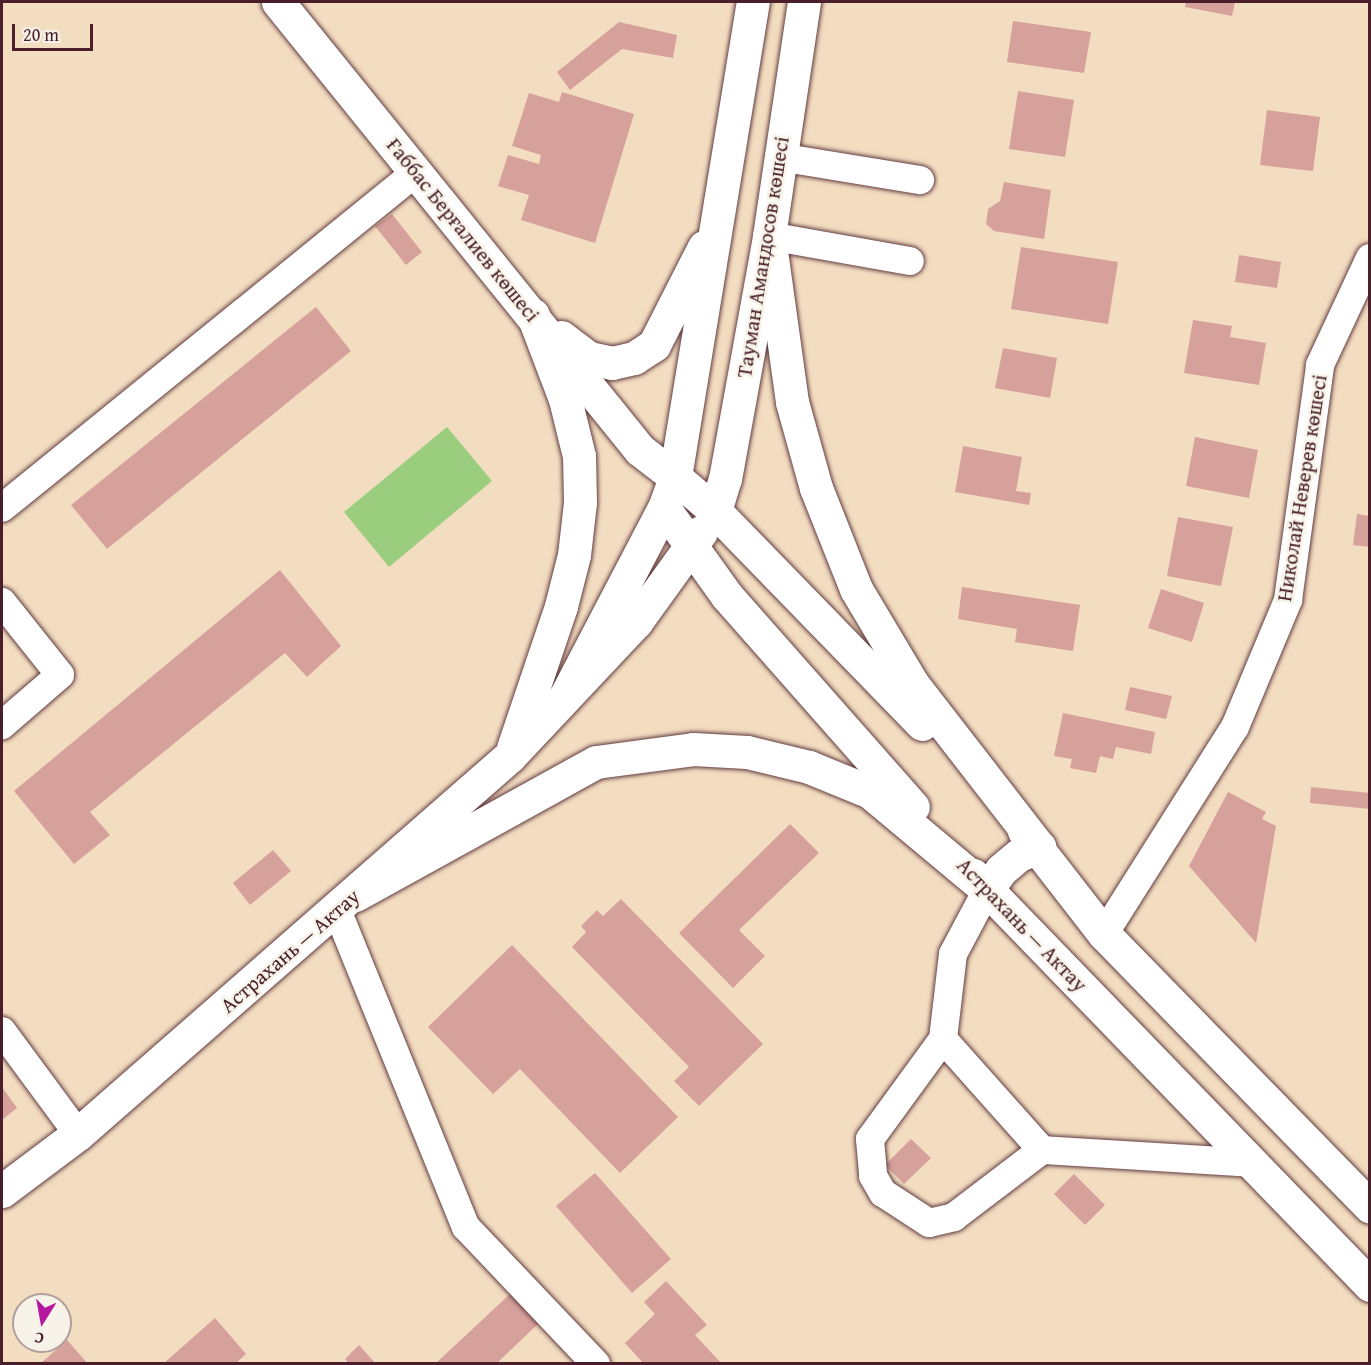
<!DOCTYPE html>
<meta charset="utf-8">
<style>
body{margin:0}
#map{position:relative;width:1371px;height:1365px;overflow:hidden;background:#f3ddc0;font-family:"Gentium Book Plus",serif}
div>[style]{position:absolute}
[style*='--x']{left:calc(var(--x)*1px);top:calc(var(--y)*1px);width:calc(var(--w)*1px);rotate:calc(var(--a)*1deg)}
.green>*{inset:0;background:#9ace7e}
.building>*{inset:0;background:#d6a09b}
.roads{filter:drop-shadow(0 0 2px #633c41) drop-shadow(0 0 2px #633c41)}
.minor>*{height:28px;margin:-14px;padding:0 14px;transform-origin:14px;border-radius:14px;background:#fff}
.major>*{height:33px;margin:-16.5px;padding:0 16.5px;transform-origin:16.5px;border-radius:16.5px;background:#fff}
.highway>*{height:33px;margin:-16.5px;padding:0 16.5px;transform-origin:16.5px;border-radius:16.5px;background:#fff}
span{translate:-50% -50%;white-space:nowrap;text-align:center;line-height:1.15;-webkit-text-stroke:5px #f7f3e8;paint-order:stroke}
.street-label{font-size:21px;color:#4a1f2b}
.frame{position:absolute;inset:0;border:3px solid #4a1f2b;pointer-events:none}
.north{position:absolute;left:12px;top:1293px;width:60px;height:60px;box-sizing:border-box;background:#f7f3e8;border:2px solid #b29e9c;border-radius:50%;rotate:191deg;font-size:16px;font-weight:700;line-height:24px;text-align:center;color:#4a1f2b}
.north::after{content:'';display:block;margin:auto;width:21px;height:27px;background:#b5179e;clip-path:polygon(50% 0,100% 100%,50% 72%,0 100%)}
.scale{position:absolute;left:12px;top:24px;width:81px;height:27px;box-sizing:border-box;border:3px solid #4a1f2b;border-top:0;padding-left:8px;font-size:18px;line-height:21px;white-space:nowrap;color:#4a1f2b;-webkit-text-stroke:4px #f7f3e8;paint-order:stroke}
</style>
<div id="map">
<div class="green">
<i style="clip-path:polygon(447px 427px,492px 481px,389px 567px,344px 512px)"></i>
</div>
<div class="building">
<i style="clip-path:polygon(1186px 2px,1235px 2px,1232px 16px,1185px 7px)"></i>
<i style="clip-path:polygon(1013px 21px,1091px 32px,1084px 73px,1007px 62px)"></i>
<i style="clip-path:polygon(619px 22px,677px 35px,673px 58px,622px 49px,570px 90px,557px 72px)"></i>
<i style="clip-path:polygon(1018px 91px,1074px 100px,1065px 157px,1009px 149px)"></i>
<i style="clip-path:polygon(562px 92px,634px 114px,595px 243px,521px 220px,529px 195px,498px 186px,508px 155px,539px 164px,541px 155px,512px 146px,529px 93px,559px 102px)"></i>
<i style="clip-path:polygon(1267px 110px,1320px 117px,1313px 171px,1260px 165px)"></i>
<i style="clip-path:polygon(1004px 182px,1051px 190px,1044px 239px,994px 231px,986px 224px,988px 209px,1000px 201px)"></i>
<i style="clip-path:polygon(392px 214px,422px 252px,406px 265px,375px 226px)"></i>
<i style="clip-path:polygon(1021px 247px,1118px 262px,1108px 324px,1011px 309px)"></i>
<i style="clip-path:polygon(1239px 255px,1281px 262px,1277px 288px,1235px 282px)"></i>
<i style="clip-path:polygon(316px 307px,351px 351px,107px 549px,71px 505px)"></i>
<i style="clip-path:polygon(1193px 320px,1232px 326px,1230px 337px,1266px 343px,1259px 385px,1184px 373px)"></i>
<i style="clip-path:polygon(1003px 348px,1057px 358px,1050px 398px,995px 388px)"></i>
<i style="clip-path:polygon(1195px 437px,1258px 450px,1249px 498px,1186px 486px)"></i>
<i style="clip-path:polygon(963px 446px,1022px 457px,1016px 491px,1031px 493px,1029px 505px,955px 492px)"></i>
<i style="clip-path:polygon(1357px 514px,1370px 516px,1370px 547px,1353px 545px)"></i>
<i style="clip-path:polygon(1178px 517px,1233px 527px,1221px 586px,1167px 576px)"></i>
<i style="clip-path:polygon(280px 570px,341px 646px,307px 677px,285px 653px,90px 812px,110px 835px,74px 864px,14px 791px)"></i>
<i style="clip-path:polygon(962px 587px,1080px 605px,1073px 651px,1015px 642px,1017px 629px,958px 619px)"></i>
<i style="clip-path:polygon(1161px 589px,1204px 603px,1192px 642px,1148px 628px)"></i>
<i style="clip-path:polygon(1130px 687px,1172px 696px,1166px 719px,1125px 710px)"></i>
<i style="clip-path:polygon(1063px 713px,1155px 732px,1151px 754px,1116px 747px,1113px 759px,1100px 756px,1096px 773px,1070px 768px,1072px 759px,1054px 756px)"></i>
<i style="clip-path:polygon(1311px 787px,1370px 793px,1370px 809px,1310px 803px)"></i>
<i style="clip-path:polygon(1228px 792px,1266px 812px,1262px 819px,1276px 826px,1256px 943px,1189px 866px)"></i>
<i style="clip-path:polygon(790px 824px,819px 853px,739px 930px,765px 956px,733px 988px,679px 933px)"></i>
<i style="clip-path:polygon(273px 850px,291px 871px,250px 905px,233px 883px)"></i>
<i style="clip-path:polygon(621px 899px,763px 1044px,699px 1106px,674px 1081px,689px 1067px,572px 947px,586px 932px,581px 926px,597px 910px,603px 916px)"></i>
<i style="clip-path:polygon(512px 945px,678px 1117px,620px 1173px,520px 1069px,493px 1094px,428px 1027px)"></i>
<i style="clip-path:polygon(2px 1087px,17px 1108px,2px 1120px)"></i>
<i style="clip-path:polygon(911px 1139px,931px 1158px,904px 1184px,885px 1165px)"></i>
<i style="clip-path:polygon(595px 1173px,671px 1259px,632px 1293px,556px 1206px)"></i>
<i style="clip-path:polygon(1074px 1174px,1105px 1205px,1085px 1225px,1054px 1194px)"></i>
<i style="clip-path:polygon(666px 1281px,707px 1325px,695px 1335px,722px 1364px,644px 1364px,625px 1343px,655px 1314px,644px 1302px)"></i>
<i style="clip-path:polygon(511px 1293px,539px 1323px,496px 1364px,435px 1364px)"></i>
<i style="clip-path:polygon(215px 1318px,246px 1354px,235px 1364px,163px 1364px)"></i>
<i style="clip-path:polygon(67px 1340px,88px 1364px,40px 1364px)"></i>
<i style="clip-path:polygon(359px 1345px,376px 1364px,349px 1364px,345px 1359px)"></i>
</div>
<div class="roads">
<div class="minor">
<i style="--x:779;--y:157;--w:143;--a:9.3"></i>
<i style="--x:769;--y:236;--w:143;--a:10.1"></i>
<i style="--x:2;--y:508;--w:532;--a:-39.05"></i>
<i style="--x:2;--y:602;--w:93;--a:51.5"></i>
<i style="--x:60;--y:675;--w:77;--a:139.2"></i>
<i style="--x:987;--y:890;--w:72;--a:118"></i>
<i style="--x:953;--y:954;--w:86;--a:96.7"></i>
<i style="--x:943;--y:1039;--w:149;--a:48.3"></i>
<i style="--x:1042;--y:1150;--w:211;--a:3.5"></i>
<i style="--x:337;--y:910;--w:342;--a:67.9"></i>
<i style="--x:466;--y:1227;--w:189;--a:46.5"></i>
<i style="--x:1104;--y:934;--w:245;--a:-57.7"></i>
<i style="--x:1235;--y:727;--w:138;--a:-67.3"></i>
<i style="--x:1288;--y:600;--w:237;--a:-82.2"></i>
<i style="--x:1320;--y:365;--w:118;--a:-65"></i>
<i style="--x:2;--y:1031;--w:128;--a:53.6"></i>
<i style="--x:943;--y:1039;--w:124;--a:126.1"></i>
<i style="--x:870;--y:1139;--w:37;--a:85"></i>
<i style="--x:873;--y:1176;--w:20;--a:60"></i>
<i style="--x:883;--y:1193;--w:55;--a:33.1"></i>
<i style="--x:929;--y:1223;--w:26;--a:-13"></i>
<i style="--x:954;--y:1217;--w:111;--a:-37.3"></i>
</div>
<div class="major">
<i style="--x:278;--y:2;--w:576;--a:51.06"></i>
<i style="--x:640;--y:450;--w:44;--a:37.6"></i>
<i style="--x:675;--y:477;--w:481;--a:-80.7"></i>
<i style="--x:561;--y:337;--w:35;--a:37"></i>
<i style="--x:589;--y:358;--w:24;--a:12"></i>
<i style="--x:612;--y:363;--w:23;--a:-13"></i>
<i style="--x:634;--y:358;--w:24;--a:-33"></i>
<i style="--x:654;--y:345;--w:110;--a:-63"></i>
<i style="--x:715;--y:511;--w:34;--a:-73"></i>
<i style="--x:725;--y:479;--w:247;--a:-79.7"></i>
<i style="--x:769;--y:236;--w:237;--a:-81.5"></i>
</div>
<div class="highway">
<i style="--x:664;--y:508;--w:108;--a:54.4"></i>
<i style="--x:727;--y:596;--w:281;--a:48.6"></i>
<i style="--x:565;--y:697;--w:213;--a:-62.4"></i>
<i style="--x:664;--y:508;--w:33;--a:-70"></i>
<i style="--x:675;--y:477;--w:52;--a:40.4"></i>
<i style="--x:715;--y:511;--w:297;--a:45.8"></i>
<i style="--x:513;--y:748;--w:150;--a:-71.3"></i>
<i style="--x:561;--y:606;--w:53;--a:-75.7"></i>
<i style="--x:574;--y:555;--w:53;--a:-83.5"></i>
<i style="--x:580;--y:502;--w:46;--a:-91.2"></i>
<i style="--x:579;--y:456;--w:59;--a:-103.8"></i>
<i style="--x:565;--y:399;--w:90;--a:-110.9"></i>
<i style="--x:1024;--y:831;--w:130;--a:52.2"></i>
<i style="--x:1104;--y:934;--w:381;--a:45.7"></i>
<i style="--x:973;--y:875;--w:571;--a:45.92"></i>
<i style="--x:355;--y:895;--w:275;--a:-28.9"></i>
<i style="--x:596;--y:762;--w:98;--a:-7.6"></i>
<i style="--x:693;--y:749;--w:54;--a:3.2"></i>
<i style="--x:747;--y:752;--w:64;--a:13.6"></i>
<i style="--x:809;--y:767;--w:66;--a:22.3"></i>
<i style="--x:870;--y:792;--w:153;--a:39.9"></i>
<i style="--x:987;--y:890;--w:24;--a:-55"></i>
<i style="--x:1001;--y:870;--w:23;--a:-40"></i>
<i style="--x:1019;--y:855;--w:22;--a:-22"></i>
<i style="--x:1039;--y:847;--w:207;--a:-127.8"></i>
<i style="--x:912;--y:683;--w:109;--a:-120.8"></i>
<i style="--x:856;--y:589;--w:109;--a:-111.6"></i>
<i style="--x:816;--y:488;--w:89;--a:-105.6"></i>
<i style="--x:792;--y:402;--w:168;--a:-97.9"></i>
<i style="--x:2;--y:1191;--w:95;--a:-36.9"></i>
<i style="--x:78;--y:1134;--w:574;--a:-41.19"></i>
<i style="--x:510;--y:756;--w:184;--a:-46.8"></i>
<i style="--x:636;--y:622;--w:111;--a:-54.2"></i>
</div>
</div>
<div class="street-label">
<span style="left:463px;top:230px;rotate:51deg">Ғаббас Берғалиев көшесі</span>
<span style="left:763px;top:257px;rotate:-81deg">Тауман Амандосов көшесі</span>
<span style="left:1302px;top:488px;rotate:-81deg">Николай Неверев көшесі</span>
<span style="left:1022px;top:925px;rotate:46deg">Астрахань — Актау</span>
<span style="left:290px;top:951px;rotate:-41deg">Астрахань — Актау</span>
</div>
<div class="frame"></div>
<div class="north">С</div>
<div class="scale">20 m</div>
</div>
